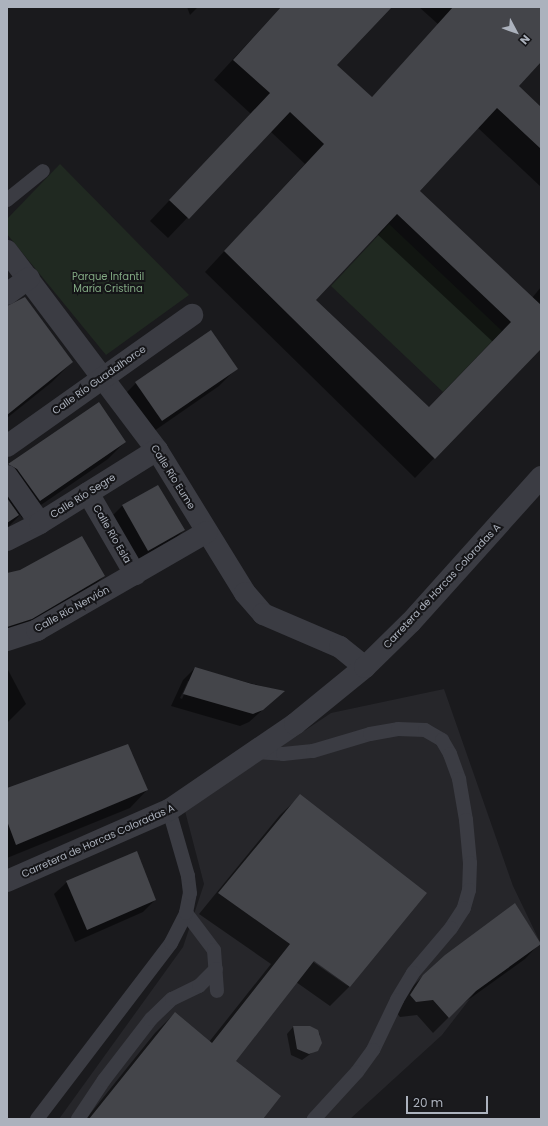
<!DOCTYPE html>
<meta charset="utf-8">
<style>
body{margin:0}
#map{position:relative;width:548px;height:1126px;overflow:hidden;background:#1a1a1d;font-family:Poppins,sans-serif}
div>[style]{position:absolute}
[style*='--x']{left:calc(var(--x)*1px);top:calc(var(--y)*1px);width:calc(var(--w)*1px);rotate:calc(var(--a)*1deg)}
.built>*{inset:0;background:#26262a}
.green>*{inset:0;background:#202921}
.shadow>*{inset:0;background:#0007}
.building>*{inset:0;background:#44454a}
.lane>*{height:14px;margin:-7px;padding:0 7px;transform-origin:7px;border-radius:7px;background:#3b3c43}
.street>*{height:22px;margin:-11px;padding:0 11px;transform-origin:11px;border-radius:11px;background:#3b3c43}
span{translate:-50% -50%;white-space:nowrap;text-align:center;line-height:1.15;-webkit-text-stroke:4px #151518;paint-order:stroke}
.park-label{font-size:10px;color:#82a983}
.street-label{font-size:10px;color:#acb2bd}
.frame{position:absolute;inset:0;border:8px solid #acb2bd;pointer-events:none}
.north{position:absolute;left:496px;top:12px;width:40px;height:40px;-webkit-text-stroke:3px #151518;paint-order:stroke;rotate:131deg;font-size:11px;font-weight:700;line-height:16px;text-align:center;color:#acb2bd}
.north::after{content:'';display:block;margin:auto;width:14px;height:18px;background:#acb2bd;clip-path:polygon(50% 0,100% 100%,50% 72%,0 100%)}
.scale{position:absolute;left:406px;top:1096px;width:82px;height:18px;box-sizing:border-box;border:2px solid #acb2bd;border-top:0;padding-left:5px;font-size:12px;line-height:14px;white-space:nowrap;color:#acb2bd;-webkit-text-stroke:3px #151518;paint-order:stroke}
</style>
<div id="map">
<div class="built">
<i style="clip-path:polygon(444px 689px,513px 886px,541px 944px,476px 991px,442px 1035px,350px 1119px,59px 1119px,183px 947px,204px 884px,185px 811px,331px 713px)"></i>
</div>
<div class="green">
<i style="clip-path:polygon(60px 164px,189px 295px,106px 355px,7px 234px,7px 219px)"></i>
<i style="clip-path:polygon(389px 224px,502px 331px,443px 392px,331px 286px)"></i>
</div>
<div class="shadow">
<i style="clip-path:polygon(187px 7px,198px 7px,190px 15px)"></i>
<i style="clip-path:polygon(evenodd,281px 7px,391px 7px,336px 65px,371px 98px,439px 25px,419px 7px,541px 7px,541px 60px,518px 86px,541px 108px,541px 187px,478px 128px,419px 192px,532px 298px,541px 287px,541px 347px,415px 478px,205px 272px,305px 164px,270px 131px,168px 238px,150px 221px,251px 114px,214px 80px,281px 7px,377px 234px,493px 342px,429px 408px,314px 300px,377px 234px)"></i>
<i style="clip-path:polygon(7px 307px,72px 362px,52px 382px,7px 418px)"></i>
<i style="clip-path:polygon(237px 368px,219px 386px,144px 438px,118px 401px,136px 383px)"></i>
<i style="clip-path:polygon(125px 442px,108px 459px,22px 518px,20px 515px,7px 528px,7px 473px,14px 466px)"></i>
<i style="clip-path:polygon(123px 505px,184px 530px,171px 543px,136px 563px,110px 518px)"></i>
<i style="clip-path:polygon(7px 574px,104px 576px,83px 597px,7px 640px)"></i>
<i style="clip-path:polygon(7px 668px,26px 704px,7px 723px)"></i>
<i style="clip-path:polygon(evenodd,195px 668px,283px 692px,249px 722px,240px 726px,171px 706px,183px 680px,195px 668px,188px 681px,190px 681px,182px 699px,180px 698px,188px 681px)"></i>
<i style="clip-path:polygon(7px 789px,147px 790px,130px 808px,7px 858px)"></i>
<i style="clip-path:polygon(300px 796px,425px 893px,349px 987px,310px 957px,309px 959px,349px 987px,330px 1006px,296px 982px,235px 1061px,261px 1119px,86px 1119px,155px 1033px,175px 1013px,209px 1042px,271px 964px,199px 914px,280px 815px)"></i>
<i style="clip-path:polygon(67px 882px,155px 900px,143px 912px,75px 942px,54px 894px)"></i>
<i style="clip-path:polygon(515px 904px,540px 943px,525px 959px,461px 1005px,433px 1033px,417px 1015px,400px 1017px,395px 1011px,407px 992px,423px 976px)"></i>
<i style="clip-path:polygon(293px 1027px,310px 1027px,320px 1034px,320px 1047px,302px 1060px,291px 1055px,287px 1034px)"></i>
</div>
<div class="building">
<i style="clip-path:polygon(evenodd,281px 7px,392px 7px,337px 65px,372px 97px,453px 7px,541px 7px,541px 62px,519px 86px,541px 107px,541px 149px,497px 108px,420px 191px,541px 305px,541px 349px,435px 459px,224px 251px,324px 144px,290px 112px,189px 219px,169px 200px,270px 93px,233px 60px,281px 7px,397px 214px,511px 322px,429px 407px,316px 300px,397px 214px)"></i>
<i style="clip-path:polygon(25px 297px,73px 362px,7px 415px,7px 306px)"></i>
<i style="clip-path:polygon(211px 330px,238px 369px,162px 421px,135px 382px)"></i>
<i style="clip-path:polygon(99px 402px,126px 442px,40px 501px,17px 469px,8px 464px)"></i>
<i style="clip-path:polygon(158px 485px,185px 530px,148px 551px,122px 505px)"></i>
<i style="clip-path:polygon(7px 498px,19px 515px,7px 523px)"></i>
<i style="clip-path:polygon(82px 536px,105px 576px,32px 619px,7px 627px,7px 573px,20px 570px)"></i>
<i style="clip-path:polygon(195px 667px,252px 684px,285px 691px,263px 710px,253px 714px,183px 694px)"></i>
<i style="clip-path:polygon(128px 744px,148px 790px,16px 845px,7px 821px,7px 788px)"></i>
<i style="clip-path:polygon(300px 794px,427px 893px,350px 987px,314px 961px,236px 1061px,281px 1096px,263px 1119px,89px 1119px,175px 1012px,212px 1043px,290px 944px,218px 893px)"></i>
<i style="clip-path:polygon(137px 851px,156px 900px,87px 930px,66px 881px)"></i>
<i style="clip-path:polygon(515px 903px,541px 944px,476px 991px,449px 1018px,433px 1000px,416px 1002px,410px 995px,423px 975px,445px 955px)"></i>
<i style="clip-path:polygon(293px 1026px,310px 1026px,318px 1030px,322px 1043px,318px 1051px,309px 1054px,297px 1049px)"></i>
</div>
<div class="lane">
<i style="--x:7;--y:200;--w:46;--a:-38.9"></i>
<i style="--x:256;--y:752;--w:27;--a:4"></i>
<i style="--x:283;--y:754;--w:30;--a:-6"></i>
<i style="--x:313;--y:751;--w:59;--a:-16.6"></i>
<i style="--x:370;--y:734;--w:28;--a:-10"></i>
<i style="--x:398;--y:729;--w:27;--a:2"></i>
<i style="--x:425;--y:730;--w:20;--a:30"></i>
<i style="--x:442;--y:740;--w:16;--a:60"></i>
<i style="--x:450;--y:754;--w:27;--a:70"></i>
<i style="--x:459;--y:779;--w:42;--a:80.3"></i>
<i style="--x:466;--y:820;--w:43;--a:84.7"></i>
<i style="--x:470;--y:863;--w:27;--a:92"></i>
<i style="--x:469;--y:890;--w:19;--a:106"></i>
<i style="--x:464;--y:908;--w:24;--a:123"></i>
<i style="--x:451;--y:928;--w:59;--a:130.2"></i>
<i style="--x:413;--y:973;--w:31;--a:121"></i>
<i style="--x:397;--y:1000;--w:55;--a:115.6"></i>
<i style="--x:373;--y:1050;--w:27;--a:126"></i>
<i style="--x:357;--y:1072;--w:64;--a:132.5"></i>
<i style="--x:186;--y:913;--w:46;--a:52.9"></i>
<i style="--x:214;--y:950;--w:41;--a:85.8"></i>
<i style="--x:37;--y:1119;--w:221;--a:-52.7"></i>
<i style="--x:171;--y:943;--w:34;--a:-63"></i>
<i style="--x:186;--y:913;--w:20;--a:-79"></i>
<i style="--x:190;--y:893;--w:17;--a:-97"></i>
<i style="--x:188;--y:876;--w:69;--a:-106.1"></i>
<i style="--x:78;--y:1119;--w:47;--a:-56.3"></i>
<i style="--x:104;--y:1080;--w:77;--a:-52.4"></i>
<i style="--x:151;--y:1019;--w:29;--a:-44"></i>
<i style="--x:172;--y:999;--w:30;--a:-26"></i>
<i style="--x:199;--y:986;--w:24;--a:-45"></i>
</div>
<div class="street">
<i style="--x:7;--y:251;--w:249;--a:53"></i>
<i style="--x:157;--y:450;--w:168;--a:58.4"></i>
<i style="--x:245;--y:593;--w:28;--a:49"></i>
<i style="--x:263;--y:614;--w:84;--a:23.2"></i>
<i style="--x:340;--y:647;--w:32;--a:39"></i>
<i style="--x:7;--y:294;--w:27;--a:-36"></i>
<i style="--x:7;--y:446;--w:227;--a:-35.3"></i>
<i style="--x:7;--y:476;--w:57;--a:54.9"></i>
<i style="--x:88;--y:493;--w:94;--a:59.9"></i>
<i style="--x:7;--y:540;--w:37;--a:-27"></i>
<i style="--x:40;--y:523;--w:138;--a:-32"></i>
<i style="--x:7;--y:640;--w:32;--a:-18"></i>
<i style="--x:37;--y:630;--w:196;--a:-30"></i>
<i style="--x:7;--y:881;--w:177;--a:-23.7"></i>
<i style="--x:169;--y:810;--w:153;--a:-34.3"></i>
<i style="--x:295;--y:724;--w:90;--a:-39.2"></i>
<i style="--x:365;--y:667;--w:64;--a:-44.4"></i>
<i style="--x:411;--y:622;--w:195;--a:-48.1"></i>
</div>
<div class="park-label">
<span style="left:108px;top:282px">Parque Infantil<br>María Cristina</span>
</div>
<div class="street-label">
<span style="left:99px;top:380px;rotate:-35deg">Calle Río Guadalhorce</span>
<span style="left:173px;top:477px;rotate:58deg">Calle Río Eume</span>
<span style="left:83px;top:496px;rotate:-32deg">Calle Río Segre</span>
<span style="left:112px;top:534px;rotate:60deg">Calle Río Esla</span>
<span style="left:442px;top:586px;rotate:-47deg">Carretera de Horcas Coloradas A</span>
<span style="left:72px;top:609px;rotate:-29deg">Calle Río Nervión</span>
<span style="left:98px;top:841px;rotate:-24deg">Carretera de Horcas Coloradas A</span>
</div>
<div class="frame"></div>
<div class="north">N</div>
<div class="scale">20 m</div>
</div>
